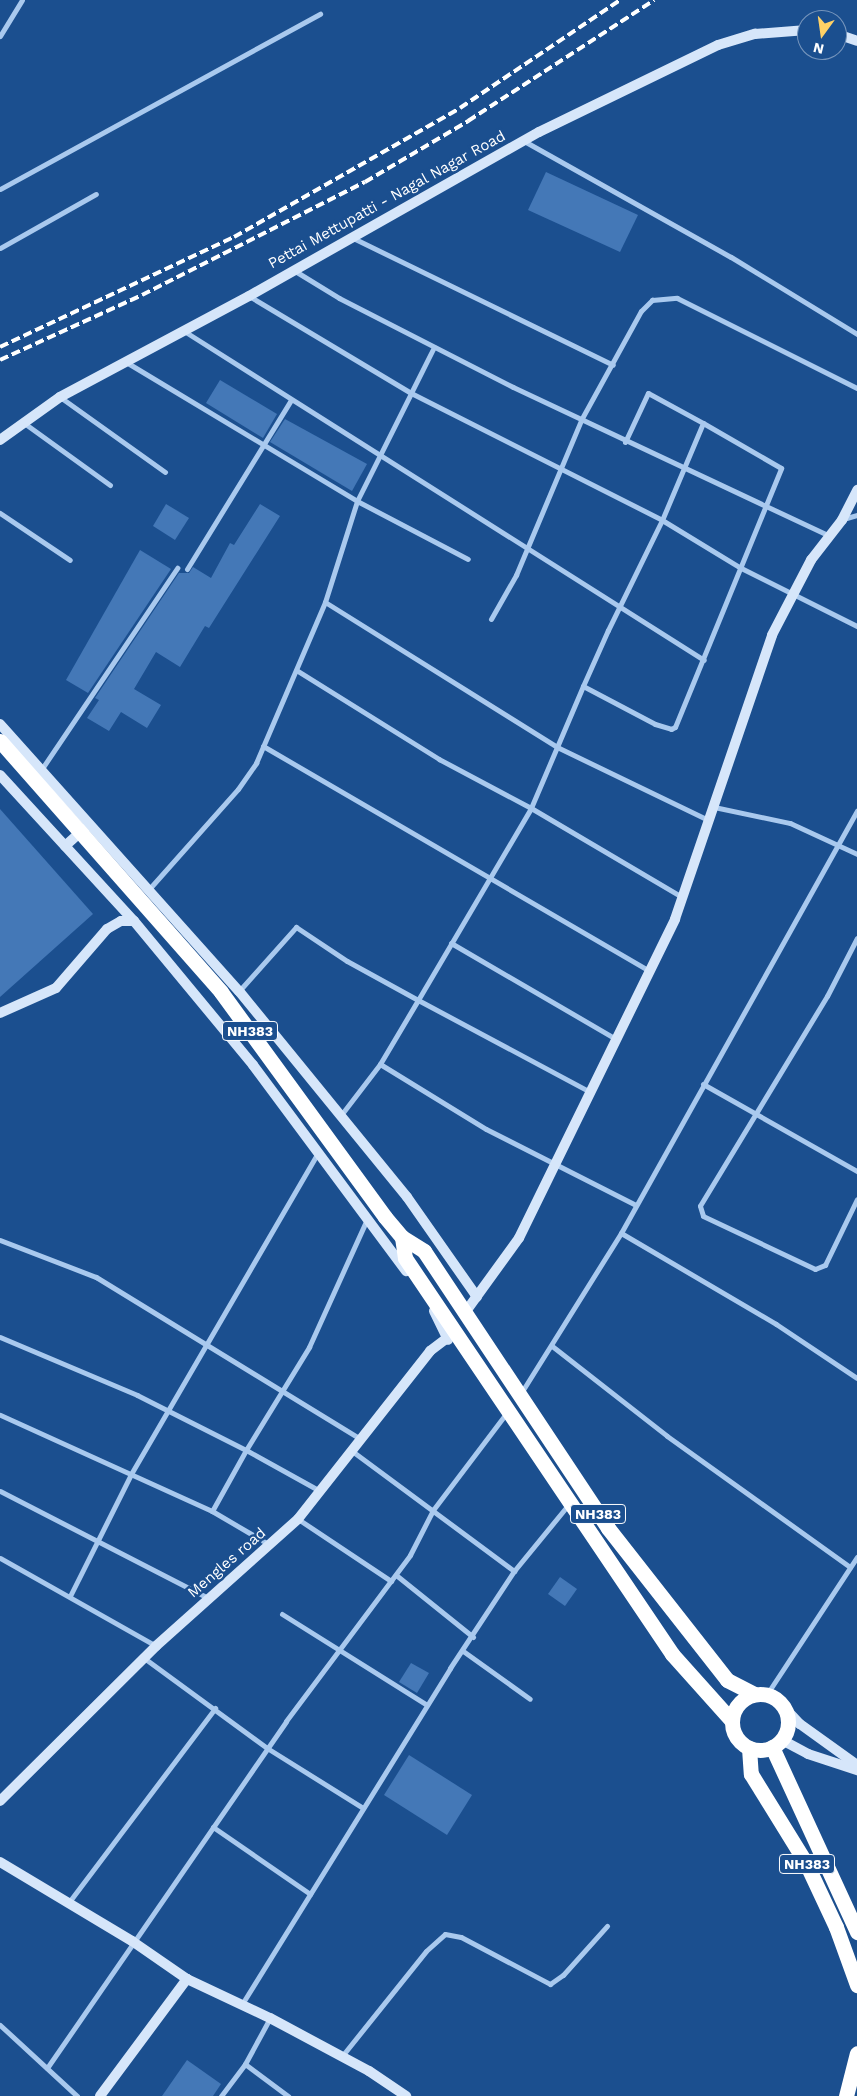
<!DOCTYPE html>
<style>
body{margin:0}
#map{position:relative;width:857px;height:2096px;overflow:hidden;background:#1b4f8f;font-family:"Work Sans",sans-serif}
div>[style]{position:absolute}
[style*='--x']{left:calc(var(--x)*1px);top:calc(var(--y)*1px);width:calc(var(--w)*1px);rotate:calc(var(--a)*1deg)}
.building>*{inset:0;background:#4478b7}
.street>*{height:5px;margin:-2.5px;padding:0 2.5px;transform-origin:2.5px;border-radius:2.5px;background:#a9c9ee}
.secondary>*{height:10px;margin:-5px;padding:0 5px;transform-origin:5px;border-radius:5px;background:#d6e6fa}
.highway>*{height:15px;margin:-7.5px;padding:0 7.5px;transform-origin:7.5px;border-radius:7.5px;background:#fff}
.highway>.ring{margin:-7.5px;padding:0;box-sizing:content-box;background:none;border:15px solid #fff;border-radius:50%}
.rail>*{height:4px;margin-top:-2px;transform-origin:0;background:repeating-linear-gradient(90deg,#fff 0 9px,transparent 0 13px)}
span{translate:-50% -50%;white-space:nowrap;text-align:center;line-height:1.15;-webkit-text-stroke:5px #1b4f8f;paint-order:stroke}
.shield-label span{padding:1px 4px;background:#1b4f8f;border:1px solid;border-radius:4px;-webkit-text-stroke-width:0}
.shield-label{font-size:14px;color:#fff;font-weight:700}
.street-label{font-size:15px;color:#fff}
.north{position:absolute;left:797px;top:10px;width:50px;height:50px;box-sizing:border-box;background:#1b4f8f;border:1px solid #7695bc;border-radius:50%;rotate:194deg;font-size:14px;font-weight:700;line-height:20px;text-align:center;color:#fff}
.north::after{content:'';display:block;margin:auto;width:18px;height:22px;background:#ffd166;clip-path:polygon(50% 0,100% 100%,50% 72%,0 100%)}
</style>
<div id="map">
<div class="building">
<i style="clip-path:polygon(546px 172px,638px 215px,620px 252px,528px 210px)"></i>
<i style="clip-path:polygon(220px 380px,277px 414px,263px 438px,206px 403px)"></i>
<i style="clip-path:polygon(285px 419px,367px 464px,352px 491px,270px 442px)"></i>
<i style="clip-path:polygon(166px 504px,189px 518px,175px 540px,153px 526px)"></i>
<i style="clip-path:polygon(260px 504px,280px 516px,209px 628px,205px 626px,180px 667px,156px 652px,134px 689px,161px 705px,147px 728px,121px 712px,109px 731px,87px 718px,99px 700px,95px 698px,179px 573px,189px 573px,193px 567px,211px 578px,230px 543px,234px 545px)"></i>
<i style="clip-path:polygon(140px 550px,171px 569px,88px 693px,66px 680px)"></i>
<i style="clip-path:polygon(0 809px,93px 914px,0 997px)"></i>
<i style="clip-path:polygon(560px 1577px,577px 1589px,565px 1606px,548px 1594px)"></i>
<i style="clip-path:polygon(411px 1663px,429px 1673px,417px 1693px,399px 1682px)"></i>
<i style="clip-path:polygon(409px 1755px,472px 1795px,447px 1835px,384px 1795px)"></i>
<i style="clip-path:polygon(187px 2060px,221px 2084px,213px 2096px,162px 2096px)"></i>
</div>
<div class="street">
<i style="--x:0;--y:36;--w:42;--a:-58.6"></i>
<i style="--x:524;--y:141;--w:237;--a:29.3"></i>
<i style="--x:731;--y:257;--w:148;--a:31.4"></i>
<i style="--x:0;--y:189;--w:365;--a:-28.7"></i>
<i style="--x:353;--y:238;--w:289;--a:26"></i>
<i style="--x:0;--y:248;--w:110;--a:-29.4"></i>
<i style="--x:295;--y:271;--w:52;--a:31.5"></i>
<i style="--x:339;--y:298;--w:195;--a:27.1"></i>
<i style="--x:513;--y:387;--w:349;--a:25.2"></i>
<i style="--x:184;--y:331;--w:615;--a:32.32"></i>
<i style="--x:434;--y:347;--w:51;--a:116.6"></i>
<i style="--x:411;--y:393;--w:281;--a:26.8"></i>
<i style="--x:662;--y:520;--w:92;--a:31.3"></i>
<i style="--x:741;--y:568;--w:130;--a:26.6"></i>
<i style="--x:126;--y:362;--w:270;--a:31"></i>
<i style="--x:357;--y:501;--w:125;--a:27.6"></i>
<i style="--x:60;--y:397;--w:129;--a:35.5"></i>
<i style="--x:24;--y:423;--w:106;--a:35.8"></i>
<i style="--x:625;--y:442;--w:54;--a:-64.9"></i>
<i style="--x:648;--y:393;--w:63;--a:28.6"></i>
<i style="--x:0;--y:513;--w:84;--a:33.9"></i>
<i style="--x:843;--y:519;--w:15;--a:-16"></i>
<i style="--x:187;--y:569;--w:198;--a:-58.4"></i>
<i style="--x:325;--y:602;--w:274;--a:32"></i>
<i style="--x:557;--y:747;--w:168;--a:25.8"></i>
<i style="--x:491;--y:619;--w:51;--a:-60.4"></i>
<i style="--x:516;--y:575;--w:168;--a:-67.2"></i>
<i style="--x:581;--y:420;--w:124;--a:-61.2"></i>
<i style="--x:641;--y:311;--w:16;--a:-45"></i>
<i style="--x:652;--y:300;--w:25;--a:-5"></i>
<i style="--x:677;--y:298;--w:201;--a:26.6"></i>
<i style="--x:583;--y:686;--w:81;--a:27.8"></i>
<i style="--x:655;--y:724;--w:17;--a:17"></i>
<i style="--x:671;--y:729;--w:4;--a:-27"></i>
<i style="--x:675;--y:727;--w:280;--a:-67.7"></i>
<i style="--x:781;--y:468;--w:90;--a:-150"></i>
<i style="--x:703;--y:423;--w:105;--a:112.9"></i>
<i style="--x:662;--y:520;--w:123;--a:116.1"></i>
<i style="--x:608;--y:630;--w:61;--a:114.1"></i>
<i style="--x:583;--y:686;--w:133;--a:113.1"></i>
<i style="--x:531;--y:808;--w:175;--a:30.5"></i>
<i style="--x:263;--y:746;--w:447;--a:30.2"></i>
<i style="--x:41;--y:770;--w:244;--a:-56"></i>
<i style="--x:714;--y:807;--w:78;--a:11.9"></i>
<i style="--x:790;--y:823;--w:74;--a:24.8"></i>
<i style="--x:150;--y:888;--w:132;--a:-48.4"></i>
<i style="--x:238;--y:789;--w:32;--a:-55"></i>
<i style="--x:256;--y:763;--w:175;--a:-66.8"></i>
<i style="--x:325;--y:602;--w:106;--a:-72.4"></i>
<i style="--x:357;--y:501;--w:121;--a:-63.4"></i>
<i style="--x:411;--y:393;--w:189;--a:-149.1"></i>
<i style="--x:857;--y:938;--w:65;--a:117.3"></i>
<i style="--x:827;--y:996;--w:245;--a:121.2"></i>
<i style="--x:700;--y:1206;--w:10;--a:73"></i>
<i style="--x:703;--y:1216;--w:124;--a:25.3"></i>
<i style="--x:815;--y:1269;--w:11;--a:-22"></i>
<i style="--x:825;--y:1265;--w:73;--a:-64.1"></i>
<i style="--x:451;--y:943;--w:191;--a:30.2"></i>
<i style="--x:239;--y:991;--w:86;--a:-48.3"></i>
<i style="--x:296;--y:927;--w:61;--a:33.7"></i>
<i style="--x:347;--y:961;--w:81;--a:28.8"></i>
<i style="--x:418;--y:1000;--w:223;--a:-59.5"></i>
<i style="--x:531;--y:808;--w:104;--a:-152"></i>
<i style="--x:439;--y:759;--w:168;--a:-148.1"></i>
<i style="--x:380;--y:1064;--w:124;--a:31.5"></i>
<i style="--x:486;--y:1129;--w:168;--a:26.9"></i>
<i style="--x:703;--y:1084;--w:177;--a:29.5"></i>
<i style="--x:341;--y:1115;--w:64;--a:-52.6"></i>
<i style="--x:380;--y:1064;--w:74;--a:-59.3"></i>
<i style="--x:418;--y:1000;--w:195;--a:28.1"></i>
<i style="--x:621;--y:1233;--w:180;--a:30.4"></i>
<i style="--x:776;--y:1324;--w:97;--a:33.7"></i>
<i style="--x:0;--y:1240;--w:103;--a:21.1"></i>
<i style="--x:96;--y:1277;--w:310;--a:31.5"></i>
<i style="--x:0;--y:1337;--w:149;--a:22.9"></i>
<i style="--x:137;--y:1395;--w:122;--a:26.8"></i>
<i style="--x:246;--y:1450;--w:70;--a:119.1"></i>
<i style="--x:212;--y:1511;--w:233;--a:-155.6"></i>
<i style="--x:552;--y:1346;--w:146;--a:38"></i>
<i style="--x:667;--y:1436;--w:225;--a:35.6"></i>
<i style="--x:521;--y:1393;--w:189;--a:-58"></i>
<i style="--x:621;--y:1233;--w:484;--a:-60.8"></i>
<i style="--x:352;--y:1451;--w:202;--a:36.5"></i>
<i style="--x:0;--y:1491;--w:234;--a:27.2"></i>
<i style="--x:320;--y:1491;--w:85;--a:-151"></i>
<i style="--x:246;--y:1450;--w:121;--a:-58.5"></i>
<i style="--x:309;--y:1347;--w:141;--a:-65.6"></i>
<i style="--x:212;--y:1511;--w:67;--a:30.4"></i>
<i style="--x:298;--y:1519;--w:112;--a:33.7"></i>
<i style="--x:0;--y:1558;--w:179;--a:29.4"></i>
<i style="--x:396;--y:1575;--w:99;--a:38.8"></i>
<i style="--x:70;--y:1596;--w:136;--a:-63.4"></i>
<i style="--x:131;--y:1474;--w:371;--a:-59.8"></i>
<i style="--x:282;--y:1614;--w:171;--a:32.1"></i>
<i style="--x:463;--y:1651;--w:82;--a:35.6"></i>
<i style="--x:144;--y:1658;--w:152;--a:36.2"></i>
<i style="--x:267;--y:1748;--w:113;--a:32"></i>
<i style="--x:767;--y:1694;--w:164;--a:-56.7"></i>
<i style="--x:213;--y:1827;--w:118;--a:34.6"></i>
<i style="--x:69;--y:1902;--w:243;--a:-53"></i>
<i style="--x:242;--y:2004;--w:395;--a:-58.2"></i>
<i style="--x:450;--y:1668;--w:116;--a:-56.6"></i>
<i style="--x:514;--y:1571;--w:85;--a:-50.7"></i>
<i style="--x:0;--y:2025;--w:105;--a:42.7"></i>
<i style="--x:342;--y:2056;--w:134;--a:-51.3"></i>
<i style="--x:426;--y:1951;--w:25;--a:-42"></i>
<i style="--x:445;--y:1934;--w:16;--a:11"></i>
<i style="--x:461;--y:1937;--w:101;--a:27.8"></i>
<i style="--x:550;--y:1984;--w:16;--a:-35"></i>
<i style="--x:563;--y:1975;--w:66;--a:-48.1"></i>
<i style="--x:245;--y:2064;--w:54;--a:36.7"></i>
<i style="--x:47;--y:2068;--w:421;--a:-55.4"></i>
<i style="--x:286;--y:1721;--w:207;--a:-53.2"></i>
<i style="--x:410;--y:1555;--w:51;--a:-62.9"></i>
<i style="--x:433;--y:1510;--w:123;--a:-52.9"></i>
<i style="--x:221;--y:2096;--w:40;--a:-53"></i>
<i style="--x:245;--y:2064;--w:52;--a:-61.5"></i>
</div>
<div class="secondary">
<i style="--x:837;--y:34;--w:21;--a:19"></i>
<i style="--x:0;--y:440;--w:74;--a:-35.6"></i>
<i style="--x:60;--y:397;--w:214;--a:-28.1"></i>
<i style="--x:249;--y:296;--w:333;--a:-29.5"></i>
<i style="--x:539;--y:132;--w:199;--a:-25.9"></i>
<i style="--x:718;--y:45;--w:39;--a:-17"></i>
<i style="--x:755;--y:34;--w:52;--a:-4.4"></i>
<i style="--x:0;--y:724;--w:358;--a:48.2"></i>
<i style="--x:239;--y:991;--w:266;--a:50.8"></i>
<i style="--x:407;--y:1197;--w:122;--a:55"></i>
<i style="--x:0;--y:775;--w:198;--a:47.5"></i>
<i style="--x:134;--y:921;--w:187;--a:50.4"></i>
<i style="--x:253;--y:1065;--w:257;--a:53.4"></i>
<i style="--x:65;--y:846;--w:27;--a:-42"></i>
<i style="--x:0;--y:1013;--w:61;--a:-24.1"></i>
<i style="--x:56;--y:988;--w:78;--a:-49.2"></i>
<i style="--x:107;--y:929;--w:16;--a:-30"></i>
<i style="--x:121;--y:921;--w:13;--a:0"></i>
<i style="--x:434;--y:1311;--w:32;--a:64"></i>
<i style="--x:464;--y:1314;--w:94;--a:-54.1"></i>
<i style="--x:519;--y:1238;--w:355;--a:-63.9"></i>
<i style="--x:675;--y:919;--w:300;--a:-71.1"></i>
<i style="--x:772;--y:635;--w:85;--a:-62.5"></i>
<i style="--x:811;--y:560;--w:51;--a:-52.2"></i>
<i style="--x:842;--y:520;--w:34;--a:-63"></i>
<i style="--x:782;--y:1705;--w:26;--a:47"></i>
<i style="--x:800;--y:1724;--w:70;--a:35.7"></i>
<i style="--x:782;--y:1740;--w:30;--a:28"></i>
<i style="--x:808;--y:1754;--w:52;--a:18.1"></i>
<i style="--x:0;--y:1801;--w:220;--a:-44.8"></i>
<i style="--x:156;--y:1646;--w:191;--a:-41.8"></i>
<i style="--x:298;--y:1519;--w:214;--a:-51.8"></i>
<i style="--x:430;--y:1351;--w:26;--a:-37"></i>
<i style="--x:0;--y:1862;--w:154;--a:30.9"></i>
<i style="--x:132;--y:1941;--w:67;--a:34.6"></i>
<i style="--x:187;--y:1979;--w:92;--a:25.2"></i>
<i style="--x:270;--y:2018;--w:112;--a:28.2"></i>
<i style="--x:369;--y:2071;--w:45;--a:34"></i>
<i style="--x:100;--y:2096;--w:146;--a:-53.4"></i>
</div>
<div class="highway">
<i style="--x:0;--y:741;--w:334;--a:48.6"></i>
<i style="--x:221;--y:992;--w:278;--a:53.9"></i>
<i style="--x:385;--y:1217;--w:26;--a:50"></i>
<i style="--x:402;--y:1237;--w:26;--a:32"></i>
<i style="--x:424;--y:1251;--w:333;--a:56.4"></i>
<i style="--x:608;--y:1528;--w:193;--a:51.9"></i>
<i style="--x:727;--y:1680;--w:30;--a:27"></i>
<i style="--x:402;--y:1237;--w:21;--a:82"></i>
<i style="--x:405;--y:1258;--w:478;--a:56"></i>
<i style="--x:672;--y:1654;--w:89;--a:48.2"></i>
<i class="ring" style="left:732px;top:1694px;width:41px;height:41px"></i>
<i style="--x:772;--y:1747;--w:204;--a:65.3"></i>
<i style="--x:749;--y:1748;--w:26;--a:86"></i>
<i style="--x:751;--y:1774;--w:105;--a:58.3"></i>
<i style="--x:806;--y:1863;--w:71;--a:64.9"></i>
<i style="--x:836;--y:1927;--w:62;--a:70.1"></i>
<i style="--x:846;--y:2096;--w:44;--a:-75.7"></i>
</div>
<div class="rail">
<i style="--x:0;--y:347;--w:259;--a:-25.2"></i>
<i style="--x:234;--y:237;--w:260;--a:-29.7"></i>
<i style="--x:460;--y:108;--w:193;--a:-34"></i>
<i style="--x:0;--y:360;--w:156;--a:-24.6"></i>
<i style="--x:142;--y:295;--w:250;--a:-26.9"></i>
<i style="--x:365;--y:182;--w:120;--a:-30.6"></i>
<i style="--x:468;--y:121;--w:222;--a:-33"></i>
</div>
<div class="shield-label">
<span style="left:250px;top:1031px">NH383</span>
<span style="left:598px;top:1514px">NH383</span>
<span style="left:807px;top:1864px">NH383</span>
</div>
<div class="street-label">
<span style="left:387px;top:200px;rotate:-29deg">Pettai Mettupatti - Nagal Nagar Road</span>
<span style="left:227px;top:1563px;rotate:-41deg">Mengles road</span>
</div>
<div class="north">N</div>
</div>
